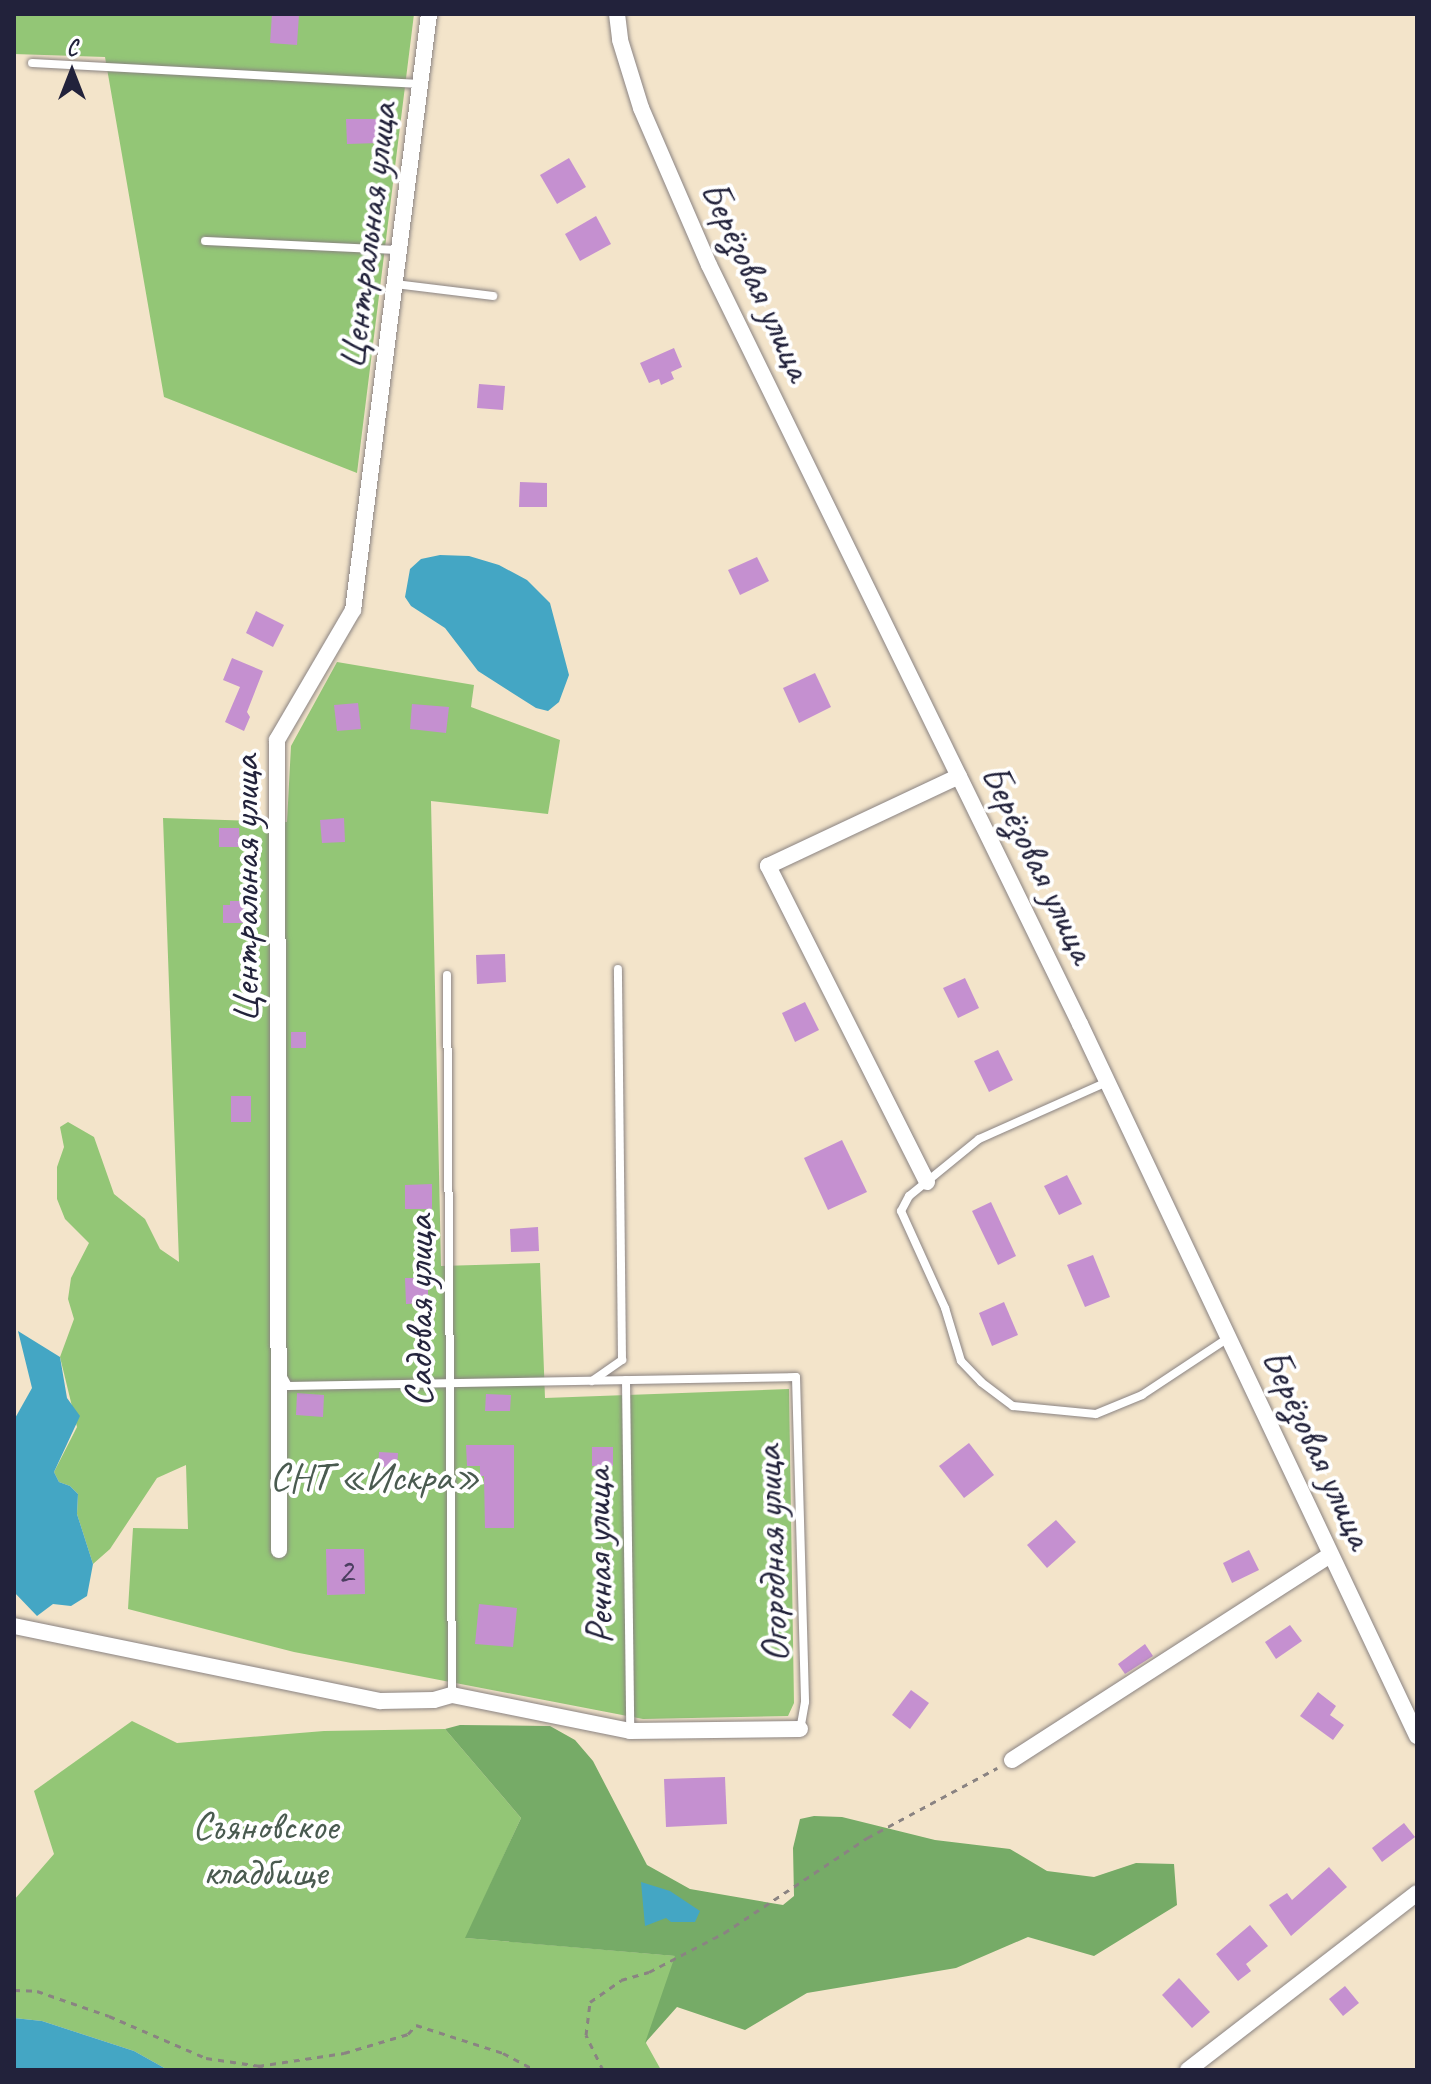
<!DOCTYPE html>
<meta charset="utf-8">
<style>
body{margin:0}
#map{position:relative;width:1431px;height:2084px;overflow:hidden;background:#f3e4ca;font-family:Caveat,sans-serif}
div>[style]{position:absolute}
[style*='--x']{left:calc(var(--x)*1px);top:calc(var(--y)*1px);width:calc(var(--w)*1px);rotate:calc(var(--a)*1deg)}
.green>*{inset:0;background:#93c676}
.forest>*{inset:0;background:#76ab67}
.water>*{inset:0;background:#44a6c4}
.building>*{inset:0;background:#c590d0}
.path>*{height:3px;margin-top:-1.5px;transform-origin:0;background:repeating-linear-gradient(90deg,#8a8382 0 6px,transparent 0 12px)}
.roads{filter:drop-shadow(0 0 2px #8a8382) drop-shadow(0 0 2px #8a8382)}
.service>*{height:8px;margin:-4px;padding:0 4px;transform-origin:4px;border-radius:4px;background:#fff}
.minor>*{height:16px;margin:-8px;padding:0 8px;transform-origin:8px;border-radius:8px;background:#fff}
span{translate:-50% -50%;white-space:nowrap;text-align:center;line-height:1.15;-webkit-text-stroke:8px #fff;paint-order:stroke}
.number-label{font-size:36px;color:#4b3e60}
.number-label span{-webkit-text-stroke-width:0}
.street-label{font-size:40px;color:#22223b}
.park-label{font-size:40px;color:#4a5b50}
.frame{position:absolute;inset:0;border:16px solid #22223b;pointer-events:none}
.north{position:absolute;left:32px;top:32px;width:80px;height:80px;-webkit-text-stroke:6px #fff;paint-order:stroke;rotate:0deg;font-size:22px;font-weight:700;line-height:32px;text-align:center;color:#22223b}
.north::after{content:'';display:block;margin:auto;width:28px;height:36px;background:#22223b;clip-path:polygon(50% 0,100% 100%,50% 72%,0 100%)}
</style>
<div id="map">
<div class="green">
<i style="clip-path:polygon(14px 14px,414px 14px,357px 473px,164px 397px,105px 57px,14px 54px)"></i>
<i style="clip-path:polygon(337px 662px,474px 685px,471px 707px,560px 740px,548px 814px,431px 801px,441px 1266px,540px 1263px,545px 1398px,789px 1389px,794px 1703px,788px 1716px,643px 1719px,294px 1652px,128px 1609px,133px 1528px,188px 1529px,186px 1465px,157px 1478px,110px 1549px,93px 1564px,77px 1514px,78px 1494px,70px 1486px,59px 1482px,54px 1472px,77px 1427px,60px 1357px,74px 1319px,68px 1299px,71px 1278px,89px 1243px,65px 1219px,57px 1199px,57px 1167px,64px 1147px,60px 1127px,68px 1122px,94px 1137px,114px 1194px,145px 1219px,160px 1249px,179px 1262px,163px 818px,287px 822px,291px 746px)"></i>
<i style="clip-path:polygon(132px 1721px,177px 1743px,324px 1731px,445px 1729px,521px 1818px,466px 1938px,676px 1956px,646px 2043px,661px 2070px,168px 2070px,134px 2051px,42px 2021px,14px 2018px,14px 1900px,54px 1854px,34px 1791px)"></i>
</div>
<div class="forest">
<i style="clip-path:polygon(460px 1725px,550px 1726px,575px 1740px,593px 1761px,647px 1865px,690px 1889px,783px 1905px,794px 1896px,793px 1848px,800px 1819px,814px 1816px,842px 1817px,935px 1840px,1010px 1849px,1047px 1871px,1094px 1877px,1136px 1863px,1174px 1864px,1177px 1905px,1094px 1956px,1028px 1937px,956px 1968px,807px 1993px,745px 2030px,677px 2007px,645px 2043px,675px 1956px,465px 1938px,521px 1818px,445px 1729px)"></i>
</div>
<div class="water">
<i style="clip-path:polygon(440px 555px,469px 556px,499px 565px,527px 580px,550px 603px,569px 675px,559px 702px,548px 711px,536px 708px,478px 671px,445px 628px,411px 606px,405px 597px,410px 569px,421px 559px)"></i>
<i style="clip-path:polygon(18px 1331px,60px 1357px,67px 1398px,80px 1416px,54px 1472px,59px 1482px,70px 1486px,78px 1494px,77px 1514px,93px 1564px,87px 1596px,71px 1606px,53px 1604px,37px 1616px,14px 1592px,14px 1420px,32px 1388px)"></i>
<i style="clip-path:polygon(641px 1882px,670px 1891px,700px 1911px,695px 1922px,671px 1922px,666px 1918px,645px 1926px)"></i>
<i style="clip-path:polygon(14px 2018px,42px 2021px,134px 2051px,168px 2070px,14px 2070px)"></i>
</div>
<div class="building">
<i style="clip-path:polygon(272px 14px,299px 14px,297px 45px,270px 43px)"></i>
<i style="clip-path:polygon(346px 119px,379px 119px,379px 143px,347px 144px)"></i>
<i style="clip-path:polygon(569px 158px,586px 187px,557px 204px,540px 175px)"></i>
<i style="clip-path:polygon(596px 216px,611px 244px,580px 261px,565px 234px)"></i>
<i style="clip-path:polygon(674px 348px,682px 367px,671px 372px,674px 379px,661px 385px,659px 379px,649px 383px,640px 363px)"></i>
<i style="clip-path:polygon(479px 384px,505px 386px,503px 410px,477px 408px)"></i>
<i style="clip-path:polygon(520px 482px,547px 483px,547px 507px,519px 507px)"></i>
<i style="clip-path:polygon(757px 557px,769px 581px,740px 595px,728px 570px)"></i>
<i style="clip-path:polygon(256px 611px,284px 625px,273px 647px,246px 633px)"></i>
<i style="clip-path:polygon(232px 658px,263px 671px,247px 712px,250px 717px,244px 731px,225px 722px,240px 687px,223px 680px)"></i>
<i style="clip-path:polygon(815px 673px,831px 707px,799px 723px,783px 688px)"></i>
<i style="clip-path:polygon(358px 703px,361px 729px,337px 731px,334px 705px)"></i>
<i style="clip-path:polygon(412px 704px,449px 707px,446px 733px,410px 729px)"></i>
<i style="clip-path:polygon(344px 818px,345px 842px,322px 843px,320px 820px)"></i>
<i style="clip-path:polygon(219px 828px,239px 828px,240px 847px,219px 847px)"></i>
<i style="clip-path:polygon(230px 901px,244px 901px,244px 923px,223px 923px,223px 905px,230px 905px)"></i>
<i style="clip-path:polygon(505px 954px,506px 982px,477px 984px,476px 955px)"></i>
<i style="clip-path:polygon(965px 978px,979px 1008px,958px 1018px,943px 988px)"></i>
<i style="clip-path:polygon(805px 1002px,819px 1030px,795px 1042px,782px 1013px)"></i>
<i style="clip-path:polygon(291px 1032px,306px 1032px,306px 1048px,291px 1048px)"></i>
<i style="clip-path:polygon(998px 1050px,1013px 1080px,989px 1092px,974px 1061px)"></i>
<i style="clip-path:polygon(231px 1096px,251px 1096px,251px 1122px,231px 1122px)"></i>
<i style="clip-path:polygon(842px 1140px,867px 1192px,828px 1210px,804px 1158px)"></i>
<i style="clip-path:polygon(1067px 1175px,1082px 1204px,1059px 1215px,1044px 1186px)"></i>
<i style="clip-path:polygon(432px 1184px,432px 1209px,405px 1209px,405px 1185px)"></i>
<i style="clip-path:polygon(991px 1202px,1016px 1256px,998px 1265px,972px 1211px)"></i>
<i style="clip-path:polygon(538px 1227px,539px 1251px,511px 1252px,510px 1229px)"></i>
<i style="clip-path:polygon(1093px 1255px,1110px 1297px,1085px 1307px,1067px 1265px)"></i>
<i style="clip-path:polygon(405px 1278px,428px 1278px,428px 1303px,406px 1304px)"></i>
<i style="clip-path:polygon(1004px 1302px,1018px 1335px,992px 1346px,979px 1313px)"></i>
<i style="clip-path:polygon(297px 1393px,324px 1395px,323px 1417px,296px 1415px)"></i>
<i style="clip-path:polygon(486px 1394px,511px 1395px,510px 1411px,485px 1411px)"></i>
<i style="clip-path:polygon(969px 1443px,994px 1475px,964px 1498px,939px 1466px)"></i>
<i style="clip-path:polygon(466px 1445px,514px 1445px,514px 1528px,485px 1528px,484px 1476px,480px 1476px,480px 1466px,467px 1466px)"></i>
<i style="clip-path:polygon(592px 1447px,613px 1447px,613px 1466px,592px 1466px)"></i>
<i style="clip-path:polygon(379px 1452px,398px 1453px,397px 1468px,378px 1467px)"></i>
<i style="clip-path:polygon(1056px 1520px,1076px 1542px,1047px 1568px,1027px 1545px)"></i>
<i style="clip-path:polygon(326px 1549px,364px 1549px,365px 1594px,327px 1595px)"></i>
<i style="clip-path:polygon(1249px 1550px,1259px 1570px,1232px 1583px,1223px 1563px)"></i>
<i style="clip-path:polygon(479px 1604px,517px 1608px,513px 1647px,475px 1644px)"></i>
<i style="clip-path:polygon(1290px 1625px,1302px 1641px,1276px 1659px,1265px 1642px)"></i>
<i style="clip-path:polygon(1145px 1644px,1153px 1656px,1125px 1674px,1118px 1664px)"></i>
<i style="clip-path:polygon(911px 1690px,929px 1703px,910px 1729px,892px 1715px)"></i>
<i style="clip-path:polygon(1318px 1692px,1336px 1706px,1330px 1715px,1344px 1725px,1333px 1740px,1300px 1716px)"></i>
<i style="clip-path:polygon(725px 1777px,727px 1824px,666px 1827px,664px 1779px)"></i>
<i style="clip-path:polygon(1404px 1823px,1415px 1837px,1382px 1862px,1372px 1848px)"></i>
<i style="clip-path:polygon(1329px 1867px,1347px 1887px,1291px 1936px,1269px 1905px,1287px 1893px,1292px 1900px)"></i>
<i style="clip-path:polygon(1250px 1925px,1268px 1946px,1246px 1964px,1251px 1971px,1238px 1981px,1216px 1954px)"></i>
<i style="clip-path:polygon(1179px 1978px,1210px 2012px,1192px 2028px,1162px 1995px)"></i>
<i style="clip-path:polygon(1345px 1986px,1359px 2003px,1343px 2016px,1329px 1999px)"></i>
</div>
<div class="path">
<i style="--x:14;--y:1990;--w:23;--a:2"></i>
<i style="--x:37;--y:1991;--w:76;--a:19.1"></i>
<i style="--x:109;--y:2016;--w:106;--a:23.4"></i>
<i style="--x:206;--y:2058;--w:55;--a:8.4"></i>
<i style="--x:260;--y:2066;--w:5;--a:53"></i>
<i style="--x:258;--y:2066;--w:87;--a:-8.6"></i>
<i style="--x:344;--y:2053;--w:67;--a:-16.5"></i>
<i style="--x:408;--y:2034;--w:12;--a:-48"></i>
<i style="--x:416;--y:2025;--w:91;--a:17.8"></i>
<i style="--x:503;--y:2053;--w:36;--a:28"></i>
<i style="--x:603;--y:2070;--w:39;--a:-116"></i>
<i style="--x:586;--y:2035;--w:33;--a:-83"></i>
<i style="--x:590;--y:2002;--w:38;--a:-35"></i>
<i style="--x:621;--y:1980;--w:29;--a:-16"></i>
<i style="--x:649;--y:1972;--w:85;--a:-27.5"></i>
<i style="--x:724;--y:1933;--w:172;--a:-33.6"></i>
<i style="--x:867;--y:1838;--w:148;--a:-28.3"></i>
</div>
<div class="roads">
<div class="service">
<i style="--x:32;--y:63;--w:389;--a:3.1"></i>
<i style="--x:205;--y:241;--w:193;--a:2.7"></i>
<i style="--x:395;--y:284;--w:99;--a:7"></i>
<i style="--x:447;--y:975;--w:720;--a:89.6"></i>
<i style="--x:1107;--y:1082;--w:140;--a:156"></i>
<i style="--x:979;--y:1139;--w:90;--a:140.8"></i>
<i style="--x:909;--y:1196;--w:17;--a:118"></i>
<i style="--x:901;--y:1211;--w:107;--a:65.6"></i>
<i style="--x:945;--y:1308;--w:55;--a:73.2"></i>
<i style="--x:961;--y:1361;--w:29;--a:46"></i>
<i style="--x:981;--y:1382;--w:40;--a:37"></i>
<i style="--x:1013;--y:1406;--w:83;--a:5.5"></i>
<i style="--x:1096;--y:1414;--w:50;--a:-22.4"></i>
<i style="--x:1142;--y:1395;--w:103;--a:-33.5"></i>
<i style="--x:283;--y:1377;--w:10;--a:61"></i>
<i style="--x:288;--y:1386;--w:508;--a:-1.01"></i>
<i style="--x:796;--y:1377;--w:325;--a:88.4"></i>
<i style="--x:805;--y:1702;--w:27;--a:100"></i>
<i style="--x:626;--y:1380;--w:351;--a:89.3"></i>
<i style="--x:592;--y:1381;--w:37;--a:-35"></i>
<i style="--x:622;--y:1360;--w:391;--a:-90.6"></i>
</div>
<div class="minor">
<i style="--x:617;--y:14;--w:26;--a:83"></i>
<i style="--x:620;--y:40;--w:71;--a:72.8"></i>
<i style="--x:641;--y:108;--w:171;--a:66.6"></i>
<i style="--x:709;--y:265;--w:845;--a:63.95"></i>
<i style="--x:1080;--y:1024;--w:788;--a:64.67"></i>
<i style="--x:927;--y:1182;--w:354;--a:-116.7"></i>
<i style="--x:768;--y:866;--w:211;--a:-25.2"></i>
<i style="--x:279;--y:1550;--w:810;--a:-90.14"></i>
<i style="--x:277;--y:740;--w:151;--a:-59.7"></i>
<i style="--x:353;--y:610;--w:601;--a:-82.73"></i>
<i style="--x:14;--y:1626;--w:374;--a:11.6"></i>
<i style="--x:380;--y:1701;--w:54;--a:-1.1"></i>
<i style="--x:434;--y:1700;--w:19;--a:-16"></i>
<i style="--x:452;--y:1695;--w:182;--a:11.4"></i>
<i style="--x:630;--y:1731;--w:170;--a:-0.7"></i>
<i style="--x:1012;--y:1760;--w:378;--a:-32.8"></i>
<i style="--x:1188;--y:2070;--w:289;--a:-37.7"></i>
</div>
</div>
<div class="number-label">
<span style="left:345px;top:1572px">2</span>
</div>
<div class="street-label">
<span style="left:367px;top:236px;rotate:-83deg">Центральная улица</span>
<span style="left:757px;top:280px;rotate:65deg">Берёзовая улица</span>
<span style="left:1039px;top:863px;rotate:64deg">Берёзовая улица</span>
<span style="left:245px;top:889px;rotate:-90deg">Центральная улица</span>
<span style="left:419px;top:1311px;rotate:-90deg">Садовая улица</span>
<span style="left:1318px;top:1448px;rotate:65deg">Берёзовая улица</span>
<span style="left:771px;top:1554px;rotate:-92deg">Огородная улица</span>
<span style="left:598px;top:1556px;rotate:-91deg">Речная улица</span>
</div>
<div class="park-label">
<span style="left:375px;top:1477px">СНТ «Искра»</span>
<span style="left:265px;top:1849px">Съяновское<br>кладбище</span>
</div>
<div class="frame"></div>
<div class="north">С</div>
</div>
